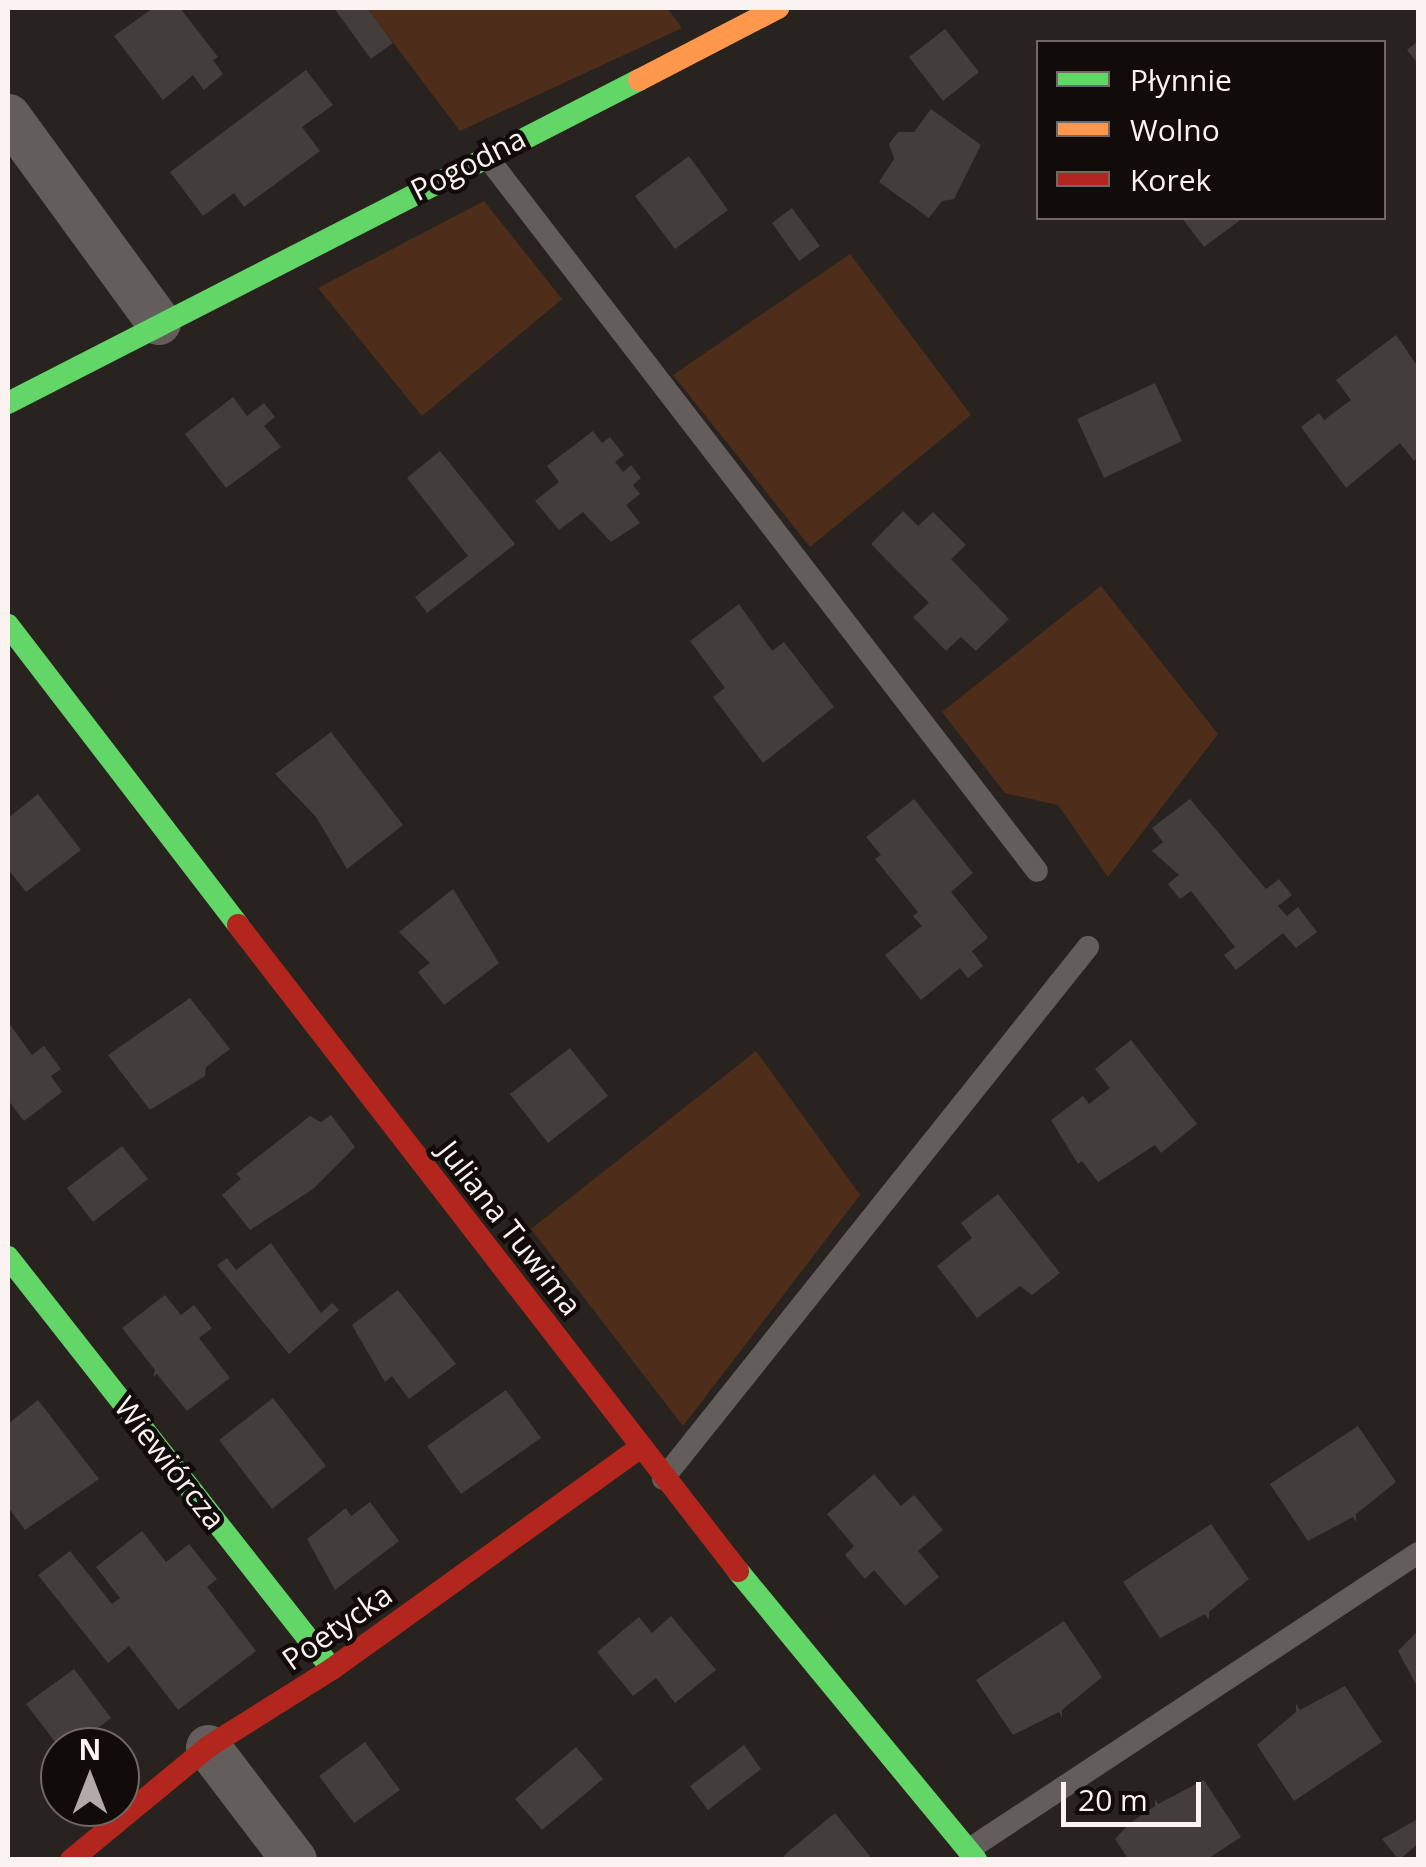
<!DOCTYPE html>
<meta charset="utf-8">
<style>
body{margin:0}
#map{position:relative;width:1426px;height:1867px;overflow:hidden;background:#29231f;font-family:"Open Sans",sans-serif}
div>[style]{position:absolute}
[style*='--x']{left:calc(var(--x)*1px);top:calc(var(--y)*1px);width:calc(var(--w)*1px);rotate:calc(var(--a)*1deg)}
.green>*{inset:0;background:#4e2e1a}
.building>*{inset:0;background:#433e3a}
.lane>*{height:22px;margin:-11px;padding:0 11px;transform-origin:11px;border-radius:11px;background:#635e5b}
.street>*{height:45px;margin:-22.5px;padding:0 22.5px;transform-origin:22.5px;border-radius:22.5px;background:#635e5b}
.fast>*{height:22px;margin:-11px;padding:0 11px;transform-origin:11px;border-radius:11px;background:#63d668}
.slow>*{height:22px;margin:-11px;padding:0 11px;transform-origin:11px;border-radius:11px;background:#ff974d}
.jam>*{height:22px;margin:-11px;padding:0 11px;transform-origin:11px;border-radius:11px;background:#b3261e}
span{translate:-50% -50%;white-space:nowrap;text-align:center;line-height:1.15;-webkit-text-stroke:9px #110c09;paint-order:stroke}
.street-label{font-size:30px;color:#fbf3ef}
.frame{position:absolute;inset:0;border:10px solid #fbf3ef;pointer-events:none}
.legend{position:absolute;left:1036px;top:40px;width:350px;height:180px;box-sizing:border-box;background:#110c09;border:2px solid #6f6865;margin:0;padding:12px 18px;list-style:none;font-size:30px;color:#fbf3ef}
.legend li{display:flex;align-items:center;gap:20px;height:50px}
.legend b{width:50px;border:2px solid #6f6865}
.north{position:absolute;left:40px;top:1727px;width:100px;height:100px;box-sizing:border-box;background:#110c09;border:2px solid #6f6865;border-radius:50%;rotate:0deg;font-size:28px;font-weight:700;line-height:40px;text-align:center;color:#fbf3ef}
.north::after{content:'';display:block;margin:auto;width:35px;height:45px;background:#b2aaa6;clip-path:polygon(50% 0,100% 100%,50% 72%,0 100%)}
.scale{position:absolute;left:1061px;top:1782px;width:140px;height:45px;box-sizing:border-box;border:5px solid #fbf3ef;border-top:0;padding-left:12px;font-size:30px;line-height:35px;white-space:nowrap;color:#fbf3ef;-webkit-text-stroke:8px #110c09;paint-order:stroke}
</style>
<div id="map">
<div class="green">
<i style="clip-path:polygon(367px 8px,667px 8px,682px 28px,460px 131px)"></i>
<i style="clip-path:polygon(484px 201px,562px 299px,422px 416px,318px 288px)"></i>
<i style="clip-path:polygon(850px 254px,971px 415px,810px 547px,673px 375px)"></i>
<i style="clip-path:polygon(1101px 586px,1218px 734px,1108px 877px,1058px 805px,1005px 793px,942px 712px)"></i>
<i style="clip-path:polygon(756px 1051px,860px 1195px,683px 1426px,531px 1229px)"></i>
</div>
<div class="building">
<i style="clip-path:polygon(153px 8px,180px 8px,218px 57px,213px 60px,223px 74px,204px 90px,193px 75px,163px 100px,114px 36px)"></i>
<i style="clip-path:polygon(334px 8px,367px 8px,393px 43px,371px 59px)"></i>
<i style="clip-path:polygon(945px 29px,979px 72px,943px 101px,909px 57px)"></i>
<i style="clip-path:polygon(1418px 41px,1418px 64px,1407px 50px)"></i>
<i style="clip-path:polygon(306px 70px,333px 105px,302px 127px,320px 151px,244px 207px,234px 193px,203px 216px,170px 172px)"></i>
<i style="clip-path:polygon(931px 109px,981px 145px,954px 199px,942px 201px,929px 218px,879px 182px,894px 159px,889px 144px,898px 132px,914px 132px)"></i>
<i style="clip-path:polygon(689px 156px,728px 210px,675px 249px,635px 196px)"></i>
<i style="clip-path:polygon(792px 208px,820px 246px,799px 261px,772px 223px)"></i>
<i style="clip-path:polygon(1182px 218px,1243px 218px,1204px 247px)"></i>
<i style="clip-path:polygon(1396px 335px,1418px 367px,1418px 457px,1414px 461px,1400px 443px,1346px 488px,1301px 427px,1319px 413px,1324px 420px,1351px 400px,1336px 380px)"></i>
<i style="clip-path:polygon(1155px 383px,1182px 441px,1104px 478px,1077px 419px)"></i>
<i style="clip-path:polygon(233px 397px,247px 416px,264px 403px,275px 417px,264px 426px,281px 447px,226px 488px,185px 434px)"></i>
<i style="clip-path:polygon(593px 431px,602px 443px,610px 437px,624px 455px,615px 462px,623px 472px,631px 465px,641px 478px,633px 485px,640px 494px,626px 505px,640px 523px,611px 542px,583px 512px,559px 530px,535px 501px,559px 482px,547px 466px)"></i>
<i style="clip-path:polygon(440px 451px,515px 544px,427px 613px,415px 597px,468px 556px,407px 478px)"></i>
<i style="clip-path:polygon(903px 511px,918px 526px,933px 512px,966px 545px,951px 559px,1009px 619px,976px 651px,961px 637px,946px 651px,913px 617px,929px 603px,871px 544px)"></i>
<i style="clip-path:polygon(739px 604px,772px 651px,784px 642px,834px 707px,763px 763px,713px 697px,725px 688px,690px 641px)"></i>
<i style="clip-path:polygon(331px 732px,403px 825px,347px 869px,316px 817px,275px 774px)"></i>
<i style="clip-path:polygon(38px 794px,81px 850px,26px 892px,8px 869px,8px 818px)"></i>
<i style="clip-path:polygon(914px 799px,973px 873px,951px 892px,988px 938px,972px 951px,983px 966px,968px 978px,960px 968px,921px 1000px,885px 955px,922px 926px,913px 916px,918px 912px,875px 859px,881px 855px,866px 837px)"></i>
<i style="clip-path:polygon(1190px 799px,1266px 889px,1279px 879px,1292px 895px,1278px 906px,1287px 916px,1298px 907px,1317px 932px,1296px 948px,1283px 933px,1236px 970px,1224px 955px,1235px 947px,1191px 891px,1180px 899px,1168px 884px,1179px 875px,1152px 851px,1163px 842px,1152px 828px)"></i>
<i style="clip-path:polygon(453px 889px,499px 963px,444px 1005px,418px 972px,430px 963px,399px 932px)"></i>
<i style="clip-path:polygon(190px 998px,230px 1049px,206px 1067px,205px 1076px,150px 1110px,108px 1055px)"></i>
<i style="clip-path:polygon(8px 1022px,32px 1055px,44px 1046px,61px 1069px,51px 1076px,62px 1092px,24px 1121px,8px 1100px)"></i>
<i style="clip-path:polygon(1131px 1040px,1197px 1124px,1161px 1153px,1155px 1145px,1098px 1182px,1082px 1161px,1078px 1164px,1051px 1120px,1083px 1096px,1089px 1104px,1110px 1088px,1095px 1069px)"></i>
<i style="clip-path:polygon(570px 1048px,608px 1096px,548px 1143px,510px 1094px)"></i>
<i style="clip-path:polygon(331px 1115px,355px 1147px,313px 1189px,250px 1230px,222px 1195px,241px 1179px,236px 1174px,310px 1116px,321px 1122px)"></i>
<i style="clip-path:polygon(122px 1146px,148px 1179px,93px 1222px,67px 1188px)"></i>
<i style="clip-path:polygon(998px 1194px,1060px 1273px,1032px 1295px,1020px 1286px,977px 1318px,937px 1266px,972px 1238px,961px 1223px)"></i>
<i style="clip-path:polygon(271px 1243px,321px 1313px,332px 1303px,339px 1310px,289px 1354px,217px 1265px,227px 1258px,236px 1270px)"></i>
<i style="clip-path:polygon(398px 1290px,456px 1364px,409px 1399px,392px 1376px,385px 1382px,352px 1325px)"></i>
<i style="clip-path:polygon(165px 1295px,181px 1315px,194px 1305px,212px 1328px,199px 1338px,230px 1378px,187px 1411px,157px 1374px,153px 1377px,155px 1370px,122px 1328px)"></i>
<i style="clip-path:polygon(506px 1390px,541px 1438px,461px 1494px,427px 1446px)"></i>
<i style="clip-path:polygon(273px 1398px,326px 1466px,272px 1509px,219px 1440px)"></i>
<i style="clip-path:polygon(38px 1400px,99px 1479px,25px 1530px,8px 1507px,8px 1424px)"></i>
<i style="clip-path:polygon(1358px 1426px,1396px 1482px,1356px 1514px,1356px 1522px,1353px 1517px,1308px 1541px,1270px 1484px)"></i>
<i style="clip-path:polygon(874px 1474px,901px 1506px,914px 1495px,943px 1530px,918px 1551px,939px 1577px,905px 1606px,874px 1570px,865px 1579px,845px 1555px,854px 1546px,827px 1514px)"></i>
<i style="clip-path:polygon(370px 1502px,399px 1541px,335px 1590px,307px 1539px,346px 1508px,351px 1516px)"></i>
<i style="clip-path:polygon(1211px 1524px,1249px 1579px,1209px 1612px,1209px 1620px,1205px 1614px,1160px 1638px,1123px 1582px)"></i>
<i style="clip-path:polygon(142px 1531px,166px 1562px,189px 1544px,217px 1579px,207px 1587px,256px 1651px,178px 1710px,129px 1646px,108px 1663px,38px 1575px,70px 1551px,112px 1604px,120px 1598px,96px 1567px)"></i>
<i style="clip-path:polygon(671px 1616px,716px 1670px,675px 1703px,656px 1678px,633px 1696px,597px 1652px,639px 1617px,652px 1633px)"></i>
<i style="clip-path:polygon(1064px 1621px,1102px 1677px,1062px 1710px,1062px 1718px,1059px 1712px,1013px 1735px,976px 1680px)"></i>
<i style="clip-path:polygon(1418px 1631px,1418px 1688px,1398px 1651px)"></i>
<i style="clip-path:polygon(74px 1669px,111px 1718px,73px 1747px,59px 1747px,26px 1704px)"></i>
<i style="clip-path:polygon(1345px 1686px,1382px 1742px,1294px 1801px,1257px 1745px,1296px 1712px,1296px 1704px,1300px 1710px)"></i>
<i style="clip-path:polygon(365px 1742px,400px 1790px,354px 1823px,319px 1776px)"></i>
<i style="clip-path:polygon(744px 1745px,761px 1769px,708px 1810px,690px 1786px)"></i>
<i style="clip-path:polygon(576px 1747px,603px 1779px,542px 1830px,515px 1799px)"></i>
<i style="clip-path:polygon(1204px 1780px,1241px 1837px,1206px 1860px,1129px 1860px,1115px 1839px,1130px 1823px,1155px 1806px,1155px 1799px,1158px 1804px)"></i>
<i style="clip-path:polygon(835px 1813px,873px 1860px,780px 1860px,789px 1851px)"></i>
<i style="clip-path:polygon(1418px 1819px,1418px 1844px,1399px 1860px,1382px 1839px)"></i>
</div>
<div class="lane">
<i style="--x:487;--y:157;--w:901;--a:52.39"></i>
<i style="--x:663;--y:1479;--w:681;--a:-51.38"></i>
<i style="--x:968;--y:1850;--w:539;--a:-33.42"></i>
</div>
<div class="street">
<i style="--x:8;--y:116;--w:255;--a:53.9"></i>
<i style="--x:208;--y:1747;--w:142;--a:52.7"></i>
</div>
<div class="fast">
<i style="--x:8;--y:403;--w:709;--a:-27.11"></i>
<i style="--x:8;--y:625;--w:378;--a:52.5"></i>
<i style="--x:8;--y:1257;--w:524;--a:51.82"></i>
<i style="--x:738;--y:1571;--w:374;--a:50.5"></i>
</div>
<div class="slow">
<i style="--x:639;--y:80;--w:157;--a:-27.4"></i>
</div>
<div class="jam">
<i style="--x:238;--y:925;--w:817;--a:52.26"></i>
<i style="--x:71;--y:1860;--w:178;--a:-39.5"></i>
<i style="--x:208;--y:1747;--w:146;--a:-32.2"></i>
<i style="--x:332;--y:1669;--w:380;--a:-35.7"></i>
</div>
<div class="street-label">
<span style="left:468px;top:164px;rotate:-27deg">Pogodna</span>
<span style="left:510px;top:1228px;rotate:52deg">Juliana Tuwima</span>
<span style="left:170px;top:1463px;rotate:52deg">Wiewiórcza</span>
<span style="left:337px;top:1627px;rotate:-35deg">Poetycka</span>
</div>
<div class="frame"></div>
<ul class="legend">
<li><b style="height:12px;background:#63d668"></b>Płynnie</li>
<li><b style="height:12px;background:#ff974d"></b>Wolno</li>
<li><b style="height:12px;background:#b3261e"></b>Korek</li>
</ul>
<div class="north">N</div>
<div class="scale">20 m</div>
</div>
